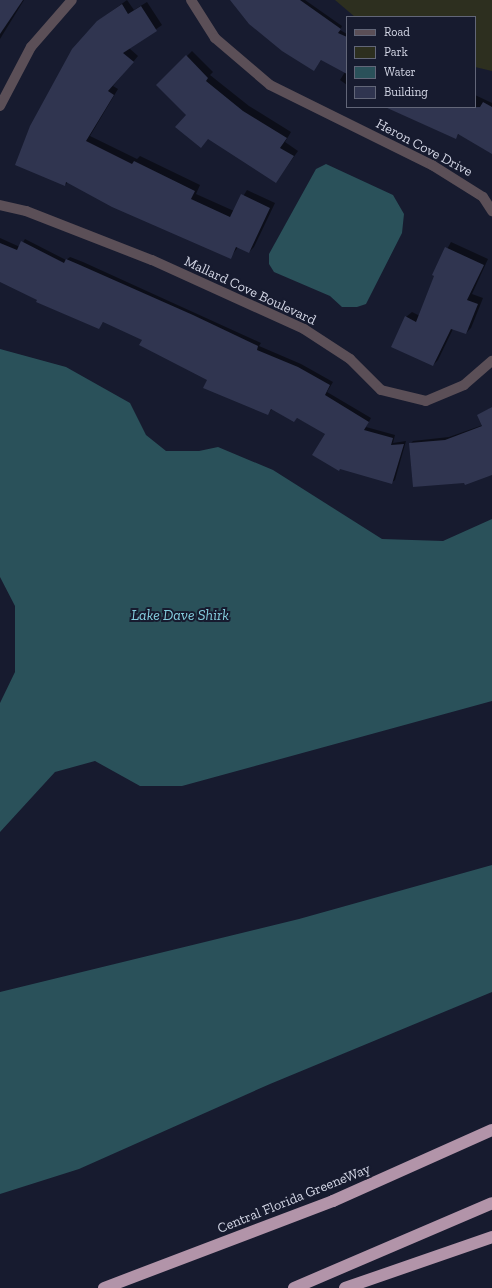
<!DOCTYPE html>
<style>
body{margin:0}
#map{position:relative;width:492px;height:1288px;overflow:hidden;background:#171b2f;font-family:"Zilla Slab",serif}
div>[style]{position:absolute}
[style*='--x']{left:calc(var(--x)*1px);top:calc(var(--y)*1px);width:calc(var(--w)*1px);rotate:calc(var(--a)*1deg)}
.green>*{inset:0;background:#2d2f1f}
.water>*{inset:0;background:#2a515a}
.shadow>*{inset:0;background:#0007}
.building>*{inset:0;background:#303550}
.minor>*{height:10px;margin:-5px;padding:0 5px;transform-origin:5px;border-radius:5px;background:#5b4f57}
.highway>*{height:12px;margin:-6px;padding:0 6px;transform-origin:6px;border-radius:6px;background:#b294a9}
span{translate:-50% -50%;white-space:nowrap;text-align:center;line-height:1.15;-webkit-text-stroke:4px #171b2f;paint-order:stroke}
.street-label{font-size:14px;color:#d3d6e5}
.water-label{font-size:15px;color:#85cedf;font-style:italic}
.legend{position:absolute;left:346px;top:16px;width:130px;height:92px;box-sizing:border-box;background:#171b2f;border:1px solid #626678;margin:0;padding:5px 7px;list-style:none;font-size:12px;color:#d3d6e5}
.legend li{display:flex;align-items:center;gap:8px;height:20px}
.legend b{width:20px;border:1px solid #626678}
</style>
<div id="map">
<div class="green">
<i style="clip-path:polygon(335px 0,492px 0,492px 71px,475px 67px,475px 17px,355px 17px)"></i>
</div>
<div class="water">
<i style="clip-path:polygon(326px 164px,393px 195px,404px 214px,402px 233px,366px 304px,357px 307px,342px 307px,330px 296px,274px 272px,269px 264px,269px 254px,316px 169px)"></i>
<i style="clip-path:polygon(0 349px,66px 367px,130px 403px,146px 435px,166px 451px,199px 451px,218px 447px,273px 470px,382px 539px,443px 541px,492px 519px,492px 701px,182px 786px,140px 786px,95px 761px,55px 772px,0 832px,0 703px,15px 672px,15px 606px,0 577px)"></i>
<i style="clip-path:polygon(492px 865px,492px 992px,270px 1084px,79px 1169px,0 1194px,0 992px,299px 919px)"></i>
</div>
<div class="shadow">
<i style="clip-path:polygon(0 0,24px 0,0 39px)"></i>
<i style="clip-path:polygon(127px 0,134px 10px,147px 2px,162px 25px,129px 48px,138px 56px,113px 86px,118px 89px,90px 136px,137px 159px,140px 156px,200px 185px,196px 194px,234px 211px,247px 190px,275px 203px,254px 247px,249px 252px,238px 247px,230px 258px,68px 182px,65px 185px,98px 21px)"></i>
<i style="clip-path:polygon(231px 0,305px 0,342px 26px,340px 30px,347px 34px,347px 85px,340px 80px,345px 72px,322px 59px,314px 70px)"></i>
<i style="clip-path:polygon(192px 51px,213px 72px,210px 75px,249px 106px,291px 132px,285px 142px,298px 151px,276px 182px,209px 138px,158px 85px)"></i>
<i style="clip-path:polygon(475px 95px,492px 103px,492px 153px,459px 134px,456px 137px,389px 107px,475px 107px)"></i>
<i style="clip-path:polygon(0 238px,20px 247px,25px 239px,66px 260px,70px 257px,83px 262px,261px 343px,259px 346px,301px 364px,333px 382px,327px 392px,371px 418px,366px 427px,395px 435px,393px 443px,406px 441px,395px 480px,391px 483px,326px 433px,297px 418px,294px 421px,272px 409px,268px 414px,143px 340px,104px 321px,99px 327px,0 281px)"></i>
<i style="clip-path:polygon(451px 242px,488px 259px,472px 294px,483px 298px,471px 328px,466px 333px,453px 329px,438px 360px,433px 365px,406px 317px,412px 312px,420px 316px,435px 275px,433px 274px)"></i>
<i style="clip-path:polygon(492px 407px,492px 474px,410px 444px,413px 441px,449px 437px,483px 425px,478px 416px)"></i>
</div>
<div class="building">
<i style="clip-path:polygon(0 0,23px 0,0 34px)"></i>
<i style="clip-path:polygon(230px 0,300px 0,341px 29px,338px 33px,347px 37px,347px 74px,321px 60px,314px 71px,282px 51px,249px 24px)"></i>
<i style="clip-path:polygon(122px 4px,128px 14px,141px 6px,157px 31px,123px 53px,134px 62px,108px 91px,114px 95px,86px 141px,132px 164px,134px 161px,195px 191px,191px 199px,230px 217px,241px 194px,270px 208px,249px 253px,236px 247px,231px 259px,112px 207px,66px 182px,65px 186px,15px 165px,30px 126px,72px 49px,97px 21px)"></i>
<i style="clip-path:polygon(186px 55px,208px 78px,206px 81px,243px 111px,287px 138px,280px 148px,294px 156px,276px 183px,208px 139px,201px 148px,175px 127px,186px 115px,156px 85px)"></i>
<i style="clip-path:polygon(483px 102px,492px 107px,492px 154px,458px 134px,456px 139px,385px 107px,480px 107px)"></i>
<i style="clip-path:polygon(21px 241px,64px 263px,66px 259px,80px 265px,193px 315px,258px 346px,257px 350px,298px 367px,330px 385px,325px 395px,369px 422px,364px 430px,393px 438px,391px 445px,404px 444px,392px 484px,340px 469px,339px 471px,312px 455px,325px 434px,297px 418px,294px 422px,271px 409px,268px 415px,203px 388px,207px 380px,139px 345px,142px 340px,103px 322px,99px 329px,36px 302px,37px 300px,0 282px,0 243px,17px 250px)"></i>
<i style="clip-path:polygon(445px 247px,484px 265px,467px 300px,478px 304px,466px 334px,451px 329px,433px 366px,391px 347px,405px 316px,416px 322px,434px 276px,432px 275px)"></i>
<i style="clip-path:polygon(492px 407px,492px 475px,465px 485px,464px 483px,413px 487px,409px 443px,445px 440px,482px 426px,477px 415px)"></i>
</div>
<div class="minor">
<i style="--x:191;--y:0;--w:45;--a:57.7"></i>
<i style="--x:215;--y:38;--w:72;--a:40.5"></i>
<i style="--x:270;--y:85;--w:181;--a:26.3"></i>
<i style="--x:432;--y:165;--w:60;--a:32.1"></i>
<i style="--x:483;--y:197;--w:17;--a:57"></i>
<i style="--x:0;--y:106;--w:67;--a:-62.3"></i>
<i style="--x:31;--y:47;--w:62;--a:-48.9"></i>
<i style="--x:0;--y:205;--w:27;--a:13"></i>
<i style="--x:26;--y:211;--w:135;--a:21.3"></i>
<i style="--x:152;--y:260;--w:167;--a:24.4"></i>
<i style="--x:304;--y:329;--w:55;--a:33.1"></i>
<i style="--x:350;--y:359;--w:44;--a:45"></i>
<i style="--x:381;--y:390;--w:46;--a:13.7"></i>
<i style="--x:426;--y:401;--w:41;--a:-22.8"></i>
<i style="--x:464;--y:385;--w:37;--a:-41"></i>
</div>
<div class="highway">
<i style="--x:104;--y:1288;--w:245;--a:-20.8"></i>
<i style="--x:333;--y:1201;--w:174;--a:-24.1"></i>
<i style="--x:294;--y:1288;--w:215;--a:-23.2"></i>
<i style="--x:345;--y:1288;--w:156;--a:-19.1"></i>
</div>
<div class="street-label">
<span style="left:424px;top:148px;rotate:28deg">Heron Cove Drive</span>
<span style="left:250px;top:291px;rotate:25deg">Mallard Cove Boulevard</span>
<span style="left:294px;top:1199px;rotate:-22deg">Central Florida GreeneWay</span>
</div>
<div class="water-label">
<span style="left:180px;top:616px">Lake Dave Shirk</span>
</div>
<ul class="legend">
<li><b style="height:5px;background:#5b4f57"></b>Road</li>
<li><b style="height:11px;background:#2d2f1f"></b>Park</li>
<li><b style="height:11px;background:#2a515a"></b>Water</li>
<li><b style="height:11px;background:#303550"></b>Building</li>
</ul>
</div>
